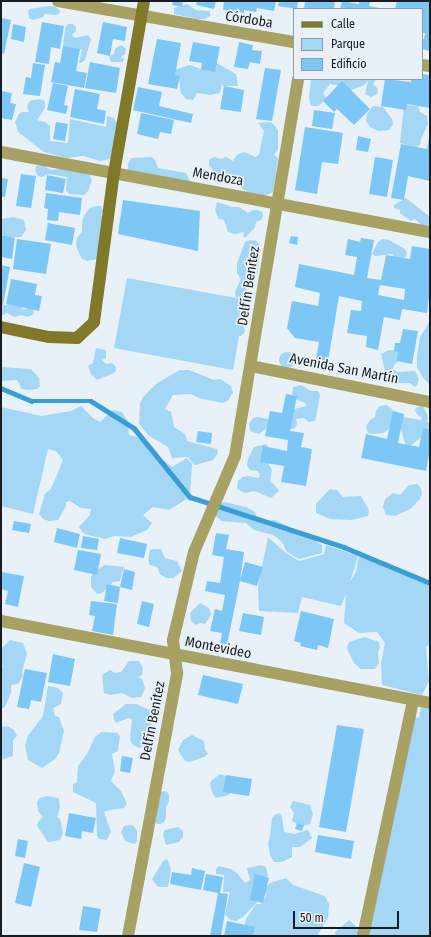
<!DOCTYPE html>
<meta charset="utf-8">
<style>
body{margin:0}
#map{position:relative;width:431px;height:937px;overflow:hidden;background:#e7f1f7;font-family:"Fira Sans Condensed",sans-serif}
div>[style]{position:absolute}
[style*='--x']{left:calc(var(--x)*1px);top:calc(var(--y)*1px);width:calc(var(--w)*1px);rotate:calc(var(--a)*1deg)}
.green>*{inset:0;background:#a4d6f5}
.round{border-radius:50%}
.stream>*{height:4.5px;margin:-2.25px;padding:0 2.25px;transform-origin:2.25px;border-radius:2.25px;background:#379ed6}
.building>*{inset:0;background:#7cc7f5}
.street>*{height:12px;margin:-6px;padding:0 6px;transform-origin:6px;border-radius:6px;background:#a7a163}
.secondary>*{height:12px;margin:-6px;padding:0 6px;transform-origin:6px;border-radius:6px;background:#81792a}
span{translate:-50% -50%;white-space:nowrap;text-align:center;line-height:1.15;-webkit-text-stroke:3.5px #e7f1f7;paint-order:stroke}
.street-label{font-size:14px;color:#1a1d20}
.frame{position:absolute;inset:0;border:2px solid #1a1d20;pointer-events:none}
.legend{position:absolute;left:293px;top:8px;width:130px;height:72px;box-sizing:border-box;background:#e7f1f7;border:1px solid #959ca1;margin:0;padding:5px 7px;list-style:none;font-size:12px;color:#1a1d20}
.legend li{display:flex;align-items:center;gap:8px;height:20px}
.legend b{width:20px;border:1px solid #959ca1}
.scale{position:absolute;left:293px;top:911px;width:106px;height:18px;box-sizing:border-box;border:2px solid #1a1d20;border-top:0;padding-left:5px;font-size:12px;line-height:14px;white-space:nowrap;color:#1a1d20;-webkit-text-stroke:3px #e7f1f7;paint-order:stroke}
</style>
<div id="map">
<div class="green">
<i style="clip-path:polygon(187px 4px,196px 10px,210px 11px,210px 16px,205px 19px,197px 19px,174px 14px,174px 8px)"></i>
<i style="clip-path:polygon(49px 6px,56px 7px,60px 11px,60px 13px,56px 15px,45px 14px,43px 17px,33px 20px,29px 18px,28px 11px,30px 9px)"></i>
<i style="clip-path:polygon(68px 24px,73px 24px,76px 27px,76px 31px,72px 35px,75px 38px,88px 35px,91px 39px,85px 60px,81px 63px,79px 63px,82px 49px,76px 51px,66px 49px,63px 46px,65px 28px)"></i>
<i style="clip-path:polygon(121px 45px,126px 49px,125px 54px,121px 57px,124px 59px,123px 62px,111px 62px,109px 56px,114px 54px,115px 49px)"></i>
<i style="clip-path:polygon(215px 62px,236px 74px,238px 86px,223px 86px,222px 84px,220px 93px,210px 95px,197px 93px,193px 100px,186px 99px,181px 93px,179px 78px,173px 75px,174px 70px,190px 65px,201px 69px)"></i>
<i style="clip-path:polygon(311px 79px,376px 79px,373px 84px,377px 88px,378px 93px,371px 97px,365px 94px,368px 81px,364px 85px,346px 92px,336px 85px,330px 84px,323px 93px,326px 98px,321px 104px,317px 106px,311px 106px,309px 98px)"></i>
<i style="clip-path:polygon(39px 99px,45px 101px,45px 108px,37px 120px,45px 122px,50px 126px,50px 141px,68px 143px,70px 119px,106px 127px,107px 116px,114px 118px,123px 132px,115px 158px,100px 161px,83px 156px,67px 158px,44px 152px,18px 132px,15px 122px,19px 114px,22px 112px,29px 112px,27px 106px,30px 101px)"></i>
<i style="clip-path:polygon(404px 105px,418px 106px,420px 112px,427px 116px,428px 124px,421px 139px,420px 145px,415px 147px,400px 143px)"></i>
<i style="clip-path:polygon(373px 106px,383px 107px,392px 119px,393px 124px,389px 130px,378px 131px,370px 127px,366px 121px,367px 114px)"></i>
<i style="clip-path:polygon(271px 122px,278px 130px,278px 150px,274px 155px,278px 158px,273px 192px,263px 197px,251px 194px,232px 182px,220px 180px,209px 165px,209px 160px,214px 157px,221px 159px,226px 157px,233px 161px,237px 155px,244px 152px,256px 157px,259px 154px,264px 131px,258px 123px)"></i>
<i style="clip-path:polygon(152px 157px,155px 160px,158px 168px,186px 173px,191px 183px,128px 172px,128px 164px,131px 158px)"></i>
<i style="clip-path:polygon(42px 165px,51px 170px,69px 168px,82px 173px,89px 174px,92px 180px,88px 191px,84px 195px,69px 194px,66px 190px,67px 177px,48px 174px,42px 177px,38px 176px,35px 171px,36px 166px)"></i>
<i style="clip-path:polygon(406px 198px,430px 217px,430px 225px,422px 226px,415px 219px,411px 221px,400px 213px,400px 210px,394px 208px,394px 205px)"></i>
<i style="clip-path:polygon(217px 202px,232px 207px,239px 207px,248px 213px,253px 210px,258px 210px,262px 212px,263px 216px,261px 220px,256px 222px,255px 227px,246px 237px,243px 237px,244px 232px,235px 234px,228px 232px,224px 220px,219px 219px,217px 215px,215px 210px)"></i>
<i style="clip-path:polygon(96px 206px,101px 206px,103px 210px,101px 216px,107px 219px,102px 258px,87px 261px,82px 259px,76px 246px,77px 238px,82px 232px,82px 221px,85px 214px,90px 208px)"></i>
<i style="clip-path:polygon(14px 217px,24px 220px,26px 230px,21px 237px,7px 237px,1px 234px,1px 219px)"></i>
<i style="clip-path:polygon(382px 239px,389px 240px,405px 249px,407px 253px,405px 258px,395px 259px,392px 254px,375px 256px,372px 254px,378px 242px)"></i>
<i style="clip-path:polygon(251px 240px,257px 241px,260px 247px,258px 271px,255px 278px,249px 282px,246px 289px,252px 298px,250px 310px,248px 317px,243px 324px,245px 332px,241px 336px,239px 336px,233px 370px,114px 348px,127px 278px,236px 298px,235px 292px,241px 279px,237px 273px,237px 263px,245px 242px)"></i>
<i style="clip-path:polygon(10px 304px,19px 305px,23px 309px,33px 308px,34px 314px,27px 317px,22px 315px,14px 317px,7px 313px,3px 315px,1px 314px,1px 306px)"></i>
<i style="clip-path:polygon(430px 321px,430px 384px,429px 384px,423px 378px,417px 367px,417px 356px,420px 337px)"></i>
<i style="clip-path:polygon(96px 348px,106px 350px,106px 358px,102px 360px,106px 364px,112px 363px,115px 366px,116px 370px,114px 373px,97px 380px,91px 374px,88px 366px,93px 363px)"></i>
<i style="clip-path:polygon(389px 350px,396px 350px,401px 354px,400px 360px,394px 365px,393px 369px,398px 372px,415px 371px,419px 379px,417px 385px,415px 387px,410px 383px,399px 383px,387px 378px,381px 354px)"></i>
<i class="round" style="left:279px;top:352px;width:16px;height:16px"></i>
<i style="clip-path:polygon(1px 367px,31px 369px,39px 378px,40px 386px,37px 389px,27px 390px,22px 389px,17px 380px,1px 381px)"></i>
<i style="clip-path:polygon(180px 370px,189px 370px,214px 380px,220px 379px,231px 386px,233px 392px,228px 401px,222px 403px,199px 398px,191px 394px,173px 395px,165px 409px,171px 412px,174px 427px,185px 434px,187px 441px,217px 449px,218px 453px,213px 460px,196px 465px,194px 465px,188px 457px,172px 458px,168px 447px,148px 435px,139px 424px,140px 404px,143px 397px,157px 383px)"></i>
<i style="clip-path:polygon(301px 385px,311px 391px,318px 391px,320px 395px,316px 417px,315px 421px,308px 422px,304px 418px,296px 419px,297px 424px,295px 428px,287px 430px,291px 410px,306px 406px,306px 403px,295px 399px,292px 394px,293px 387px)"></i>
<i style="clip-path:polygon(386px 405px,391px 408px,395px 414px,389px 429px,383px 433px,372px 434px,368px 433px,366px 427px,370px 420px,375px 417px,376px 411px,380px 406px)"></i>
<i style="clip-path:polygon(81px 406px,93px 418px,100px 422px,113px 410px,122px 412px,128px 422px,129px 435px,140px 438px,154px 457px,163px 460px,172px 467px,187px 458px,192px 464px,190px 497px,169px 510px,153px 507px,143px 515px,152px 523px,147px 530px,131px 537px,114px 536px,105px 539px,84px 534px,79px 527px,90px 515px,91px 509px,81px 508px,70px 501px,66px 502px,66px 506px,58px 520px,49px 521px,43px 519px,39px 514px,45px 494px,51px 489px,63px 460px,56px 451px,48px 449px,33px 514px,1px 506px,1px 407px,41px 416px,71px 411px)"></i>
<i style="clip-path:polygon(423px 406px,427px 414px,428px 423px,430px 423px,430px 430px,409px 447px,406px 445px,404px 440px,400px 425px,403px 417px,421px 420px,422px 418px,417px 414px,415px 410px,417px 407px)"></i>
<i style="clip-path:polygon(258px 417px,268px 419px,267px 428px,259px 434px,250px 431px,249px 424px,253px 418px)"></i>
<i style="clip-path:polygon(266px 444px,269px 448px,270px 458px,268px 463px,272px 470px,270px 482px,273px 483px,279px 491px,271px 498px,254px 491px,245px 493px,237px 489px,238px 481px,243px 477px,248px 476px,259px 478px,260px 474px,257px 471px,250px 470px,247px 466px,248px 459px,254px 447px)"></i>
<i style="clip-path:polygon(417px 484px,421px 488px,422px 494px,420px 499px,410px 509px,395px 516px,386px 515px,383px 507px,385px 499px,393px 493px,400px 495px,409px 485px)"></i>
<i style="clip-path:polygon(330px 489px,337px 490px,343px 497px,361px 496px,369px 510px,368px 516px,352px 520px,330px 519px,316px 513px,316px 504px)"></i>
<i style="clip-path:polygon(224px 502px,246px 507px,255px 512px,258px 522px,275px 520px,311px 538px,322px 545px,322px 553px,299px 559px,287px 552px,282px 542px,273px 535px,254px 530px,246px 523px,221px 521px,215px 515px,217px 505px)"></i>
<i style="clip-path:polygon(268px 537px,286px 553px,299px 561px,324px 554px,326px 545px,358px 556px,350px 582px,356px 572px,358px 560px,360px 555px,430px 586px,430px 644px,426px 647px,429px 681px,422px 695px,382px 685px,381px 663px,385px 643px,377px 632px,359px 633px,344px 623px,346px 594px,341px 606px,302px 597px,298px 613px,259px 611px,258px 587px)"></i>
<i style="clip-path:polygon(154px 549px,161px 549px,165px 558px,177px 561px,182px 571px,173px 578px,166px 578px,160px 574px,157px 567px,150px 565px,148px 560px,150px 550px)"></i>
<i style="clip-path:polygon(105px 565px,124px 567px,120px 581px,113px 582px,102px 593px,97px 594px,91px 587px,91px 577px,95px 571px)"></i>
<i style="clip-path:polygon(200px 603px,209px 608px,211px 615px,205px 624px,199px 623px,196px 625px,191px 621px,190px 613px)"></i>
<i style="clip-path:polygon(365px 637px,379px 642px,380px 647px,378px 653px,379px 663px,375px 669px,361px 669px,354px 663px,349px 653px,347px 647px,349px 642px)"></i>
<i style="clip-path:polygon(10px 640px,23px 643px,27px 654px,22px 671px,23px 676px,18px 684px,11px 685px,11px 693px,5px 707px,1px 709px,1px 670px,3px 666px,1px 663px,1px 649px)"></i>
<i style="clip-path:polygon(129px 661px,139px 661px,143px 668px,142px 675px,138px 677px,142px 679px,145px 688px,141px 697px,132px 698px,122px 693px,111px 695px,104px 693px,102px 675px,110px 670px,115px 673px,121px 672px)"></i>
<i style="clip-path:polygon(48px 686px,58px 688px,63px 693px,61px 704px,53px 708px,55px 716px,59px 717px,64px 731px,59px 753px,55px 759px,42px 768px,28px 760px,25px 745px,28px 736px,43px 716px)"></i>
<i style="clip-path:polygon(126px 704px,136px 704px,150px 710px,152px 731px,145px 746px,138px 748px,132px 744px,130px 739px,132px 719px,128px 718px,116px 723px,114px 720px,113px 714px)"></i>
<i style="clip-path:polygon(421px 707px,430px 709px,430px 936px,368px 936px,415px 717px,419px 718px)"></i>
<i style="clip-path:polygon(8px 726px,14px 730px,17px 736px,13px 740px,13px 756px,1px 760px,1px 727px)"></i>
<i style="clip-path:polygon(101px 732px,117px 733px,120px 736px,118px 751px,112px 754px,115px 771px,111px 781px,121px 791px,127px 804px,124px 808px,110px 810px,104px 812px,111px 832px,107px 840px,99px 839px,97px 836px,96px 803px,73px 792px,73px 784px,77px 782px,78px 766px,87px 754px,95px 737px)"></i>
<i style="clip-path:polygon(192px 735px,204px 741px,205px 749px,208px 754px,204px 757px,190px 762px,185px 761px,178px 750px,183px 740px)"></i>
<i style="clip-path:polygon(220px 774px,228px 777px,231px 791px,229px 795px,216px 798px,213px 794px,210px 785px,211px 781px)"></i>
<i style="clip-path:polygon(165px 791px,168px 793px,169px 796px,169px 802px,166px 807px,166px 816px,165px 821px,161px 824px,157px 824px,155px 821px,159px 792px)"></i>
<i style="clip-path:polygon(47px 796px,59px 798px,60px 808px,57px 817px,60px 819px,63px 833px,60px 840px,48px 842px,37px 826px,38px 822px,43px 817px,38px 811px,37px 802px,40px 798px)"></i>
<i style="clip-path:polygon(293px 801px,310px 805px,313px 814px,310px 824px,301px 826px,292px 821px,294px 813px,290px 807px)"></i>
<i style="clip-path:polygon(279px 813px,282px 817px,284px 832px,295px 834px,308px 830px,312px 838px,300px 847px,292px 847px,292px 857px,282px 862px,274px 862px,270px 855px,268px 843px,270px 836px,272px 819px,275px 815px)"></i>
<i style="clip-path:polygon(130px 825px,134px 826px,137px 831px,137px 841px,135px 844px,125px 841px,121px 832px,124px 826px)"></i>
<i style="clip-path:polygon(178px 827px,183px 831px,183px 837px,179px 842px,166px 845px,163px 834px,165px 830px)"></i>
<i style="clip-path:polygon(167px 859px,171px 869px,168px 887px,158px 887px,152px 879px,163px 861px)"></i>
<i style="clip-path:polygon(261px 865px,266px 867px,268px 876px,259px 900px,243px 917px,236px 921px,231px 920px,225px 915px,230px 892px,223px 892px,224px 875px,216px 874px,216px 869px,219px 866px,231px 869px,237px 873px,245px 883px,250px 880px,247px 868px)"></i>
<i style="clip-path:polygon(286px 878px,293px 885px,325px 896px,329px 904px,328px 918px,317px 936px,245px 936px,244px 929px,246px 919px,256px 904px,261px 904px,266px 897px,265px 889px,270px 883px)"></i>
<i style="clip-path:polygon(349px 920px,359px 929px,364px 936px,336px 936px,335px 932px)"></i>
</div>
<div class="stream">
<i style="--x:1;--y:388;--w:33;--a:23"></i>
<i style="--x:31;--y:401;--w:60;--a:0"></i>
<i style="--x:91;--y:401;--w:51;--a:32.1"></i>
<i style="--x:134;--y:428;--w:89;--a:50.9"></i>
<i style="--x:190;--y:497;--w:162;--a:18"></i>
<i style="--x:344;--y:547;--w:93;--a:22.7"></i>
</div>
<div class="building">
<i style="clip-path:polygon(173px 1px,183px 1px,182px 7px,172px 5px)"></i>
<i style="clip-path:polygon(197px 1px,216px 1px,214px 9px,196px 5px)"></i>
<i style="clip-path:polygon(224px 1px,276px 1px,274px 11px,257px 8px,256px 12px,244px 10px,244px 13px,223px 10px)"></i>
<i style="clip-path:polygon(279px 1px,298px 1px,297px 9px,278px 6px)"></i>
<i style="clip-path:polygon(305px 1px,335px 1px,334px 9px,304px 9px)"></i>
<i style="clip-path:polygon(342px 1px,359px 4px,359px 1px,370px 1px,369px 6px,384px 9px,340px 9px)"></i>
<i style="clip-path:polygon(397px 1px,430px 1px,430px 51px,422px 49px,422px 39px,424px 39px,425px 33px,422px 33px,422px 9px,395px 9px)"></i>
<i style="clip-path:polygon(1px 18px,11px 20px,4px 54px,1px 53px)"></i>
<i style="clip-path:polygon(42px 22px,64px 26px,60px 49px,51px 47px,49px 64px,35px 62px)"></i>
<i style="clip-path:polygon(103px 22px,127px 27px,125px 41px,113px 39px,110px 56px,97px 53px)"></i>
<i style="clip-path:polygon(13px 24px,26px 27px,24px 42px,11px 39px)"></i>
<i style="clip-path:polygon(157px 39px,181px 43px,175px 75px,180px 76px,177px 89px,148px 84px)"></i>
<i style="clip-path:polygon(193px 42px,220px 47px,215px 72px,201px 69px,202px 63px,189px 61px)"></i>
<i style="clip-path:polygon(239px 42px,253px 45px,252px 50px,262px 51px,260px 64px,250px 62px,248px 69px,234px 67px)"></i>
<i style="clip-path:polygon(63px 46px,80px 49px,76px 71px,87px 73px,84px 88px,51px 82px,55px 62px,60px 63px)"></i>
<i style="clip-path:polygon(90px 62px,120px 68px,116px 93px,85px 88px)"></i>
<i style="clip-path:polygon(33px 63px,45px 65px,40px 96px,23px 94px,26px 77px,31px 78px)"></i>
<i style="clip-path:polygon(265px 68px,281px 70px,272px 121px,256px 119px)"></i>
<i style="clip-path:polygon(422px 74px,430px 75px,430px 108px,407px 104px,406px 110px,381px 106px,385px 79px,411px 82px,411px 79px,422px 79px)"></i>
<i style="clip-path:polygon(342px 81px,370px 109px,354px 125px,337px 109px,334px 112px,323px 101px)"></i>
<i style="clip-path:polygon(53px 83px,68px 86px,64px 105px,68px 106px,66px 114px,47px 110px)"></i>
<i style="clip-path:polygon(224px 86px,244px 90px,241px 112px,220px 109px)"></i>
<i style="clip-path:polygon(138px 87px,162px 92px,159px 106px,193px 114px,191px 123px,133px 110px)"></i>
<i style="clip-path:polygon(75px 89px,100px 94px,97px 109px,106px 111px,104px 124px,70px 117px)"></i>
<i style="clip-path:polygon(1px 91px,12px 93px,10px 103px,16px 104px,12px 120px,1px 118px)"></i>
<i style="clip-path:polygon(314px 110px,335px 113px,332px 129px,312px 126px)"></i>
<i style="clip-path:polygon(141px 113px,174px 120px,171px 134px,160px 132px,158px 139px,137px 134px)"></i>
<i style="clip-path:polygon(56px 122px,68px 124px,65px 141px,53px 139px)"></i>
<i style="clip-path:polygon(305px 127px,343px 133px,338px 164px,322px 162px,317px 194px,295px 190px)"></i>
<i style="clip-path:polygon(358px 136px,371px 139px,368px 152px,356px 150px)"></i>
<i style="clip-path:polygon(429px 138px,430px 181px,408px 176px,404px 200px,391px 198px,401px 144px,427px 149px)"></i>
<i style="clip-path:polygon(375px 157px,393px 160px,387px 197px,369px 194px)"></i>
<i style="clip-path:polygon(21px 174px,36px 176px,31px 208px,16px 206px)"></i>
<i style="clip-path:polygon(47px 175px,66px 179px,63px 193px,45px 190px)"></i>
<i style="clip-path:polygon(1px 178px,8px 179px,5px 197px,1px 197px)"></i>
<i style="clip-path:polygon(46px 193px,82px 198px,80px 215px,59px 212px,58px 221px,47px 220px,48px 209px,44px 208px)"></i>
<i style="clip-path:polygon(123px 200px,200px 211px,198px 251px,118px 234px)"></i>
<i style="clip-path:polygon(48px 223px,75px 228px,72px 245px,45px 240px)"></i>
<i style="clip-path:polygon(1px 235px,15px 238px,12px 259px,1px 257px)"></i>
<i style="clip-path:polygon(291px 236px,298px 237px,297px 245px,289px 243px)"></i>
<i style="clip-path:polygon(evenodd,361px 238px,374px 240px,367px 278px,381px 280px,386px 255px,410px 259px,412px 246px,430px 249px,430px 291px,427px 313px,402px 309px,400px 320px,384px 317px,378px 350px,366px 347px,367px 336px,347px 333px,351px 310px,361px 311px,362px 301px,339px 296px,328px 361px,316px 359px,319px 342px,295px 338px,287px 328px,292px 301px,318px 306px,320px 293px,295px 287px,299px 264px,354px 275px,357px 257px,345px 255px,348px 239px,360px 242px,361px 238px,380px 285px,405px 289px,404px 300px,378px 295px,380px 285px)"></i>
<i style="clip-path:polygon(17px 239px,51px 244px,46px 274px,13px 269px)"></i>
<i style="clip-path:polygon(1px 265px,10px 267px,3px 305px,1px 305px)"></i>
<i style="clip-path:polygon(11px 279px,37px 284px,35px 295px,42px 296px,39px 311px,6px 304px)"></i>
<i style="clip-path:polygon(403px 329px,418px 331px,412px 364px,397px 361px,398px 352px,394px 351px,395px 343px,400px 343px)"></i>
<i style="clip-path:polygon(286px 394px,297px 396px,290px 431px,304px 433px,301px 447px,312px 449px,306px 486px,281px 482px,284px 466px,260px 462px,263px 446px,287px 451px,288px 440px,265px 436px,270px 411px,282px 413px)"></i>
<i style="clip-path:polygon(393px 411px,404px 414px,398px 443px,419px 447px,423px 428px,430px 430px,430px 449px,426px 471px,361px 458px,366px 434px,387px 439px)"></i>
<i style="clip-path:polygon(198px 431px,212px 433px,211px 444px,196px 442px)"></i>
<i style="clip-path:polygon(14px 521px,31px 524px,29px 533px,12px 530px)"></i>
<i style="clip-path:polygon(57px 528px,80px 534px,77px 548px,54px 542px)"></i>
<i style="clip-path:polygon(216px 533px,229px 535px,226px 549px,244px 552px,240px 580px,245px 562px,263px 567px,257px 586px,240px 581px,227px 645px,220px 644px,222px 633px,210px 631px,215px 609px,222px 611px,225px 595px,205px 591px,207px 581px,220px 583px,224px 557px,212px 555px)"></i>
<i style="clip-path:polygon(83px 536px,99px 539px,97px 550px,81px 548px)"></i>
<i style="clip-path:polygon(120px 538px,147px 544px,144px 558px,117px 553px)"></i>
<i style="clip-path:polygon(78px 550px,101px 554px,97px 575px,74px 570px)"></i>
<i style="clip-path:polygon(124px 569px,135px 572px,132px 590px,120px 587px,118px 603px,104px 601px,107px 584px,120px 587px)"></i>
<i style="clip-path:polygon(1px 572px,24px 576px,18px 607px,5px 604px,8px 591px,1px 589px)"></i>
<i style="clip-path:polygon(91px 601px,117px 604px,113px 635px,92px 631px,95px 616px,89px 615px)"></i>
<i style="clip-path:polygon(142px 601px,154px 604px,149px 627px,137px 624px)"></i>
<i style="clip-path:polygon(301px 611px,334px 619px,328px 648px,318px 645px,317px 650px,300px 646px,301px 643px,294px 641px)"></i>
<i style="clip-path:polygon(243px 613px,264px 617px,261px 635px,239px 631px)"></i>
<i style="clip-path:polygon(53px 654px,75px 659px,70px 686px,48px 682px)"></i>
<i style="clip-path:polygon(25px 669px,47px 673px,41px 702px,31px 700px,29px 709px,17px 707px)"></i>
<i style="clip-path:polygon(203px 675px,243px 684px,238px 704px,198px 695px)"></i>
<i style="clip-path:polygon(337px 725px,364px 729px,346px 832px,319px 827px)"></i>
<i style="clip-path:polygon(122px 756px,133px 758px,130px 773px,120px 771px)"></i>
<i style="clip-path:polygon(226px 775px,252px 779px,249px 796px,223px 792px)"></i>
<i style="clip-path:polygon(69px 813px,96px 818px,93px 833px,82px 831px,81px 839px,65px 836px)"></i>
<i style="clip-path:polygon(297px 823px,304px 825px,302px 831px,295px 829px)"></i>
<i style="clip-path:polygon(318px 835px,354px 841px,351px 859px,315px 852px)"></i>
<i style="clip-path:polygon(18px 839px,28px 841px,25px 858px,15px 856px)"></i>
<i style="clip-path:polygon(24px 863px,40px 867px,31px 907px,15px 903px)"></i>
<i style="clip-path:polygon(192px 868px,205px 871px,201px 890px,170px 884px,172px 872px,191px 875px)"></i>
<i style="clip-path:polygon(206px 874px,223px 877px,220px 893px,228px 894px,221px 936px,210px 936px,218px 893px,203px 890px)"></i>
<i style="clip-path:polygon(255px 874px,269px 878px,263px 903px,250px 900px)"></i>
<i style="clip-path:polygon(83px 906px,101px 909px,97px 932px,79px 930px)"></i>
<i style="clip-path:polygon(227px 921px,255px 927px,253px 936px,224px 936px)"></i>
</div>
<div class="street">
<i style="--x:58;--y:1;--w:240;--a:9.9"></i>
<i style="--x:422;--y:65;--w:8;--a:7"></i>
<i style="--x:1;--y:152;--w:436;--a:10.6"></i>
<i style="--x:251;--y:366;--w:183;--a:11.4"></i>
<i style="--x:1;--y:621;--w:437;--a:10.8"></i>
<i style="--x:128;--y:936;--w:268;--a:-79.4"></i>
<i style="--x:177;--y:673;--w:33;--a:-97"></i>
<i style="--x:173;--y:640;--w:90;--a:-76.6"></i>
<i style="--x:194;--y:552;--w:104;--a:-66.9"></i>
<i style="--x:235;--y:456;--w:382;--a:-80.5"></i>
<i style="--x:363;--y:936;--w:241;--a:-78"></i>
</div>
<div class="secondary">
<i style="--x:1;--y:327;--w:49;--a:11.8"></i>
<i style="--x:49;--y:337;--w:28;--a:2"></i>
<i style="--x:77;--y:338;--w:23;--a:-43"></i>
<i style="--x:94;--y:322;--w:150;--a:-82.4"></i>
<i style="--x:114;--y:173;--w:175;--a:-80.1"></i>
</div>
<div class="street-label">
<span style="left:249px;top:20px;rotate:9deg">Córdoba</span>
<span style="left:218px;top:177px;rotate:10deg">Mendoza</span>
<span style="left:249px;top:286px;rotate:-81deg">Delfín Benítez</span>
<span style="left:344px;top:369px;rotate:11deg">Avenida San Martín</span>
<span style="left:218px;top:648px;rotate:11deg">Montevideo</span>
<span style="left:153px;top:721px;rotate:-79deg">Delfín Benítez</span>
</div>
<div class="frame"></div>
<ul class="legend">
<li><b style="height:5px;background:#81792a"></b>Calle</li>
<li><b style="height:11px;background:#a4d6f5"></b>Parque</li>
<li><b style="height:11px;background:#7cc7f5"></b>Edificio</li>
</ul>
<div class="scale">50 m</div>
</div>
